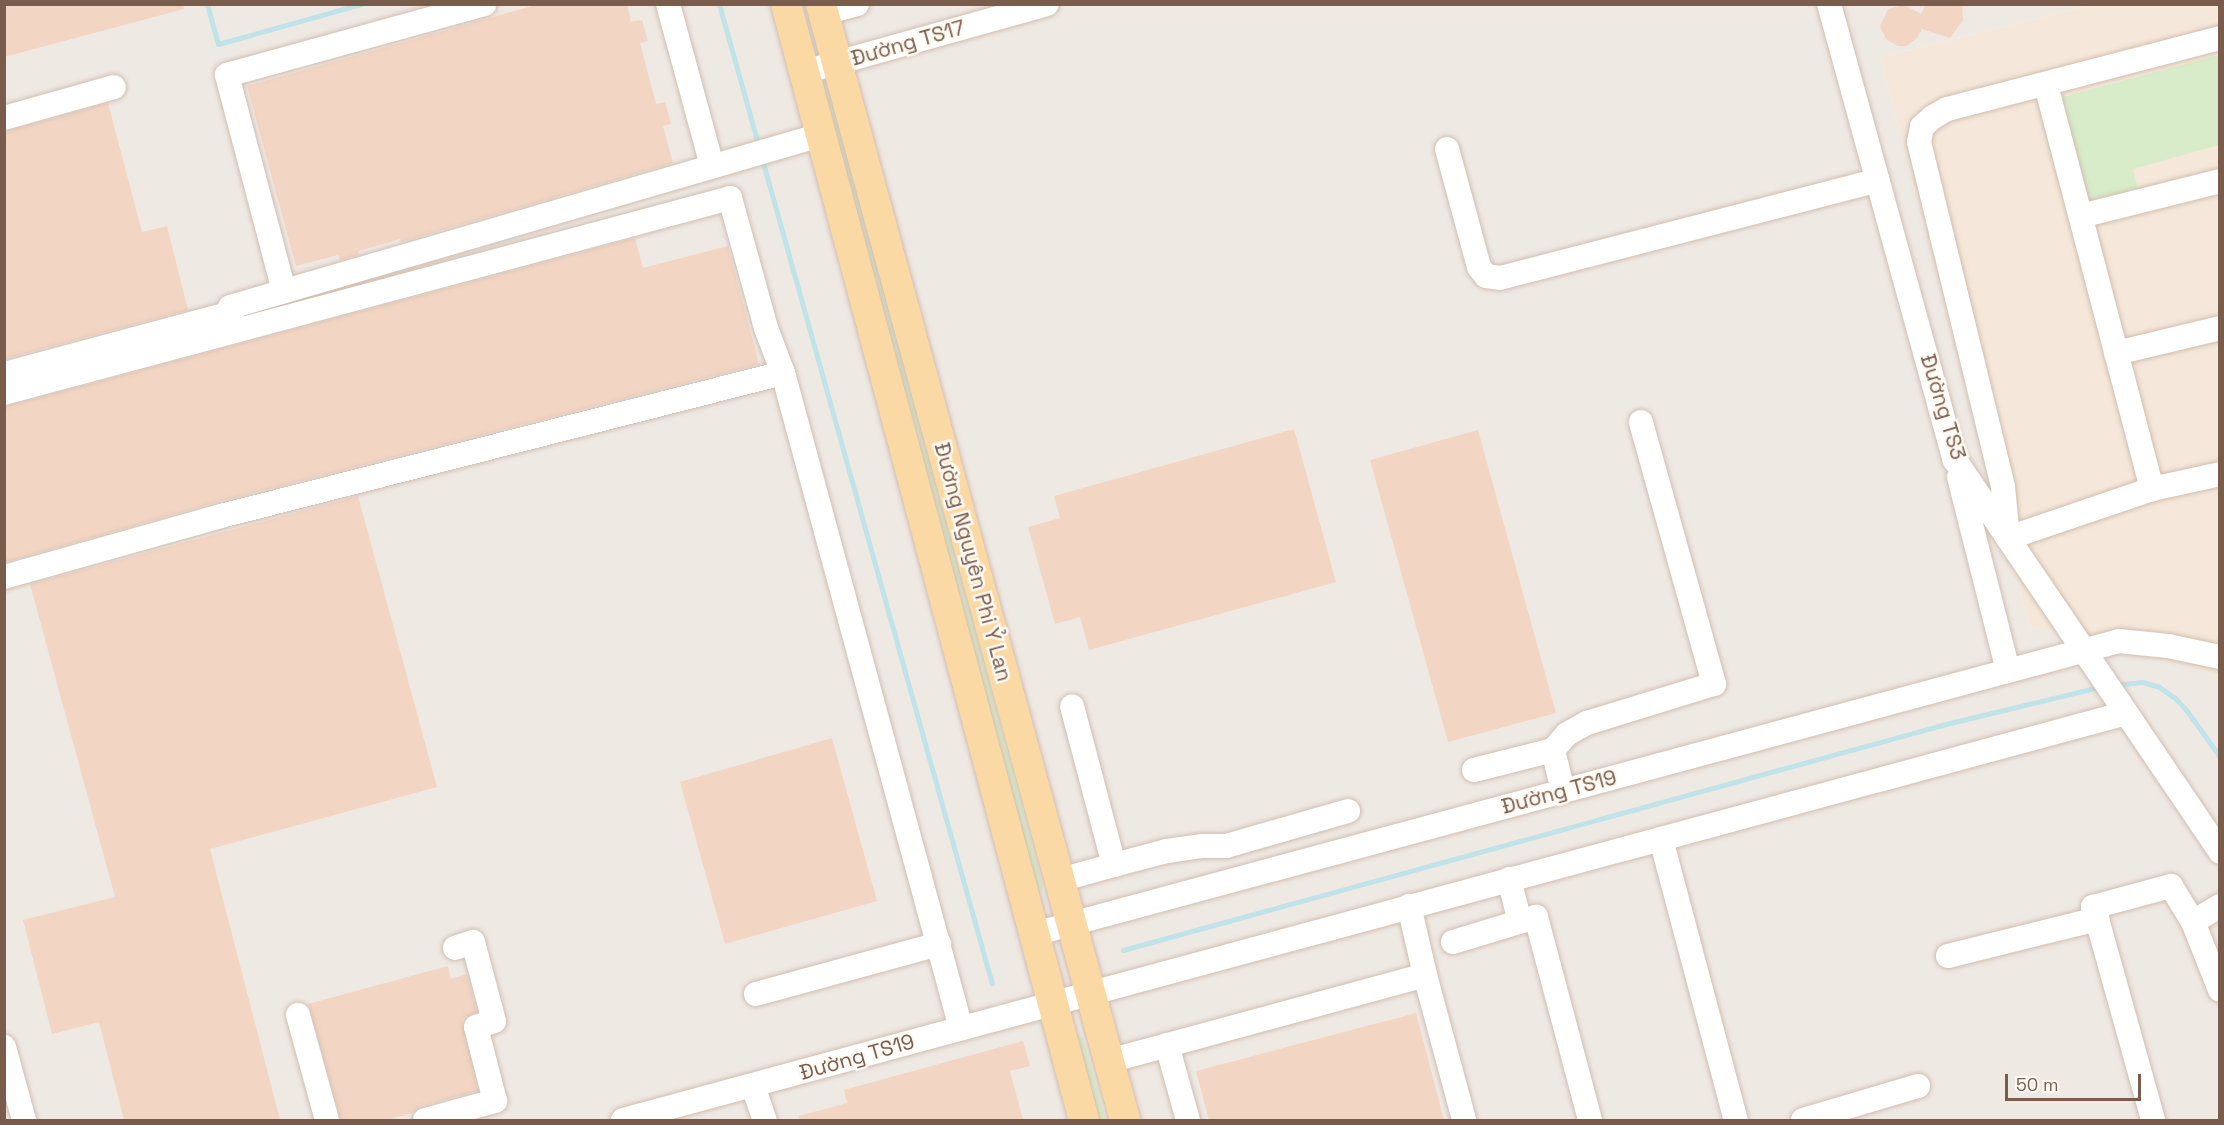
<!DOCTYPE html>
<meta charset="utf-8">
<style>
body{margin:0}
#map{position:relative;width:2224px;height:1125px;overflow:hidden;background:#fdf6ec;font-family:"Space Grotesk",sans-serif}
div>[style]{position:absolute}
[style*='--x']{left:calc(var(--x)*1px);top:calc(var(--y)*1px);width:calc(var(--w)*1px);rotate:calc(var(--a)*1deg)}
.residential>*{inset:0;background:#f5e8da}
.industrial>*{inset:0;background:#efe9e4}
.green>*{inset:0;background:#d8ecc9}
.stream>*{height:5px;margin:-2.5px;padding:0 2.5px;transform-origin:2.5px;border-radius:2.5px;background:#bfe3e8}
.building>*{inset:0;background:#f3d5c3}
.roads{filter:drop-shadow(0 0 2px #d1beb0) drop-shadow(0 0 2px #d1beb0)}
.minor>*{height:24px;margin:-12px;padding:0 12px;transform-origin:12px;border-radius:12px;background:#fff}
.major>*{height:30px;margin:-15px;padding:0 15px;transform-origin:15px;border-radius:15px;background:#fbd9a5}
span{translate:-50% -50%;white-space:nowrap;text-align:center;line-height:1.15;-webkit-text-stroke:5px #fffaf3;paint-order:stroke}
.street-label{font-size:21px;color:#7a5c4d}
.frame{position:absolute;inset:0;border:6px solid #7a5c4d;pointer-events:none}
.scale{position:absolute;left:2005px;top:1074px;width:136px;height:27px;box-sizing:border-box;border:3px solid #7a5c4d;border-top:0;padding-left:8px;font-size:18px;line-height:21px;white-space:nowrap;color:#7a5c4d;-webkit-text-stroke:4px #fffaf3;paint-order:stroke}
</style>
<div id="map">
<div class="residential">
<i style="clip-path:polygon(2091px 5px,2219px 5px,2219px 675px,2029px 626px,1880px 57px)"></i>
</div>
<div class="industrial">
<i style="clip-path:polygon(5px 5px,2091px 5px,1880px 57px,2029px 626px,2219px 675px,2219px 1120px,5px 1120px)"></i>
</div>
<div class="green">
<i style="clip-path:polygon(2219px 55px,2219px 145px,2133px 169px,2138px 190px,2086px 203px,2059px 98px)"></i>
<i style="clip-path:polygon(826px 92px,834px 99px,1043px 885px,1041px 894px,1037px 894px,823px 95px)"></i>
<i style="clip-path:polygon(1076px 1035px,1083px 1037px,1106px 1120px,1094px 1120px)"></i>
</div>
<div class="stream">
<i style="--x:207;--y:4;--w:41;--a:74.6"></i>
<i style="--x:218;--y:44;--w:148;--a:-15.6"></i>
<i style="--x:719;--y:4;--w:148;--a:74.4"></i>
<i style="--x:762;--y:159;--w:856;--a:74.42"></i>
<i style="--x:2114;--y:685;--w:28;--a:-6"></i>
<i style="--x:2142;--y:682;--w:18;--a:16"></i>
<i style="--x:2159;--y:687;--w:19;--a:35"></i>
<i style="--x:2175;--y:698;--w:18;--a:47"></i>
<i style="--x:2187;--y:711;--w:57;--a:54.3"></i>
<i style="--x:1123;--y:950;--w:853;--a:-15.36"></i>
<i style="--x:1946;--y:724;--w:157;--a:-13.6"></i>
</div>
<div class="building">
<i style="clip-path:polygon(4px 4px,183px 4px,184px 9px,4px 57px)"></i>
<i style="clip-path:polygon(539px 4px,627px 4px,631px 22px,642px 20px,648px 41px,640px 43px,656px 104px,665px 102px,671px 124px,663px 126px,673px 163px,401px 242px,400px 239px,358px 251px,359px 255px,340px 260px,338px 255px,296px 266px,247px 86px)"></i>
<i style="clip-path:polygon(1926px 4px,1962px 4px,1963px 20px,1950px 38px,1922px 29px,1917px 38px,1906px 46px,1898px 46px,1886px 39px,1880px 26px,1888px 9px,1904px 5px,1921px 14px)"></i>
<i style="clip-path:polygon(108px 103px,142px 232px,167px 226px,188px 310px,4px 359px,4px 132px)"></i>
<i style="clip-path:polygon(635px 238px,643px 268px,728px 246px,759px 364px,217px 502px,6px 562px,4px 407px)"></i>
<i style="clip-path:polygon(1294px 429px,1336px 582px,1089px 650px,1080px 617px,1055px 624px,1028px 527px,1060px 518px,1054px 496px)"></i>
<i style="clip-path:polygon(1478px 430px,1556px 713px,1448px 742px,1370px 460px)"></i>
<i style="clip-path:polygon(358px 496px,437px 787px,210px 849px,280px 1120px,124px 1120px,99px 1022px,52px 1034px,23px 920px,115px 897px,30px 584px)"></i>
<i style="clip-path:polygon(832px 738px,877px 901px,725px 944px,680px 782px)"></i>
<i style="clip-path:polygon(448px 966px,451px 979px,467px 974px,477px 1012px,462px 1019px,478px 1091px,421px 1106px,413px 1113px,387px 1120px,341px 1120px,308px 1004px)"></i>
<i style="clip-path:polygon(1416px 1013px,1444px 1120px,1209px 1120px,1196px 1071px)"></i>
<i style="clip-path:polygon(1023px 1041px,1030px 1066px,1010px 1071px,1023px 1120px,800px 1120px,799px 1116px,847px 1103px,844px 1090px)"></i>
</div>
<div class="roads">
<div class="minor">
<i style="--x:668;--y:4;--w:168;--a:74.8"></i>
<i style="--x:1829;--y:4;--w:473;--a:74.6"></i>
<i style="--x:1955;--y:460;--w:473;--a:55.9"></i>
<i style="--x:824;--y:13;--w:34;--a:-15"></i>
<i style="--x:2220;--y:38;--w:282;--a:165.4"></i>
<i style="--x:1947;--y:109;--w:16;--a:150"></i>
<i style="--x:1933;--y:117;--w:15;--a:138"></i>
<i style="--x:1922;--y:127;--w:15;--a:101"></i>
<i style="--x:1919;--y:142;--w:355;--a:76.3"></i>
<i style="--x:2003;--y:487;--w:51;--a:84.4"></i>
<i style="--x:2008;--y:538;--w:152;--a:-18.8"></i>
<i style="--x:2152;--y:489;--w:70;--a:-12.4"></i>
<i style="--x:804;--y:72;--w:252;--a:-15.6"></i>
<i style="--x:2046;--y:85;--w:418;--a:75.3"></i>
<i style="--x:4;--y:118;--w:114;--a:-15.7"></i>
<i style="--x:1447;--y:149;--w:122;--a:74.8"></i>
<i style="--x:1479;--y:267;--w:11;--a:52"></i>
<i style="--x:1486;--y:276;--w:14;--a:8"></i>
<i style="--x:1500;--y:278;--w:390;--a:-14.5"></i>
<i style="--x:2081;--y:216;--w:143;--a:-14.1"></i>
<i style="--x:284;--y:291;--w:223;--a:-104.8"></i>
<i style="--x:227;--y:75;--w:267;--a:-15.4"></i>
<i style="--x:2116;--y:353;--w:107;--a:-13.5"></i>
<i style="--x:4;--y:374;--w:236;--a:-15"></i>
<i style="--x:232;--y:313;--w:6;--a:-108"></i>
<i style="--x:230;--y:307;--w:616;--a:-16.23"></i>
<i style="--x:4;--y:393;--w:752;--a:-15.03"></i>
<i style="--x:730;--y:198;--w:135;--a:74.5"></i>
<i style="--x:766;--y:328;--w:48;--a:69.3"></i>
<i style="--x:783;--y:373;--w:679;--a:74.8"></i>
<i style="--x:1959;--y:477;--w:200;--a:75.8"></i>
<i style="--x:4;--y:577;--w:225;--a:-15.7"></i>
<i style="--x:221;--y:516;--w:580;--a:-14.28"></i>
<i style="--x:1553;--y:750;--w:21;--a:-49"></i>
<i style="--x:1567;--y:734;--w:23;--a:-29"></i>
<i style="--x:1587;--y:723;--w:133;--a:-17.1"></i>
<i style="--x:1714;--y:684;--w:272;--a:-105.6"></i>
<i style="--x:1474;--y:770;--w:81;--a:-14.2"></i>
<i style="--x:1553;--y:750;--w:42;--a:76.3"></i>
<i style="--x:1661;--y:839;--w:291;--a:75.1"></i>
<i style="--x:1114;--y:865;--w:55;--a:-14.8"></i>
<i style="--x:1167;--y:851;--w:36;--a:-8"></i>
<i style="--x:1203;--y:846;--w:23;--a:0"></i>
<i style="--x:1226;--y:846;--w:127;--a:-16"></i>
<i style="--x:1509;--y:879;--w:44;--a:75.7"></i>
<i style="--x:1060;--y:880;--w:56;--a:-15.5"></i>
<i style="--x:1114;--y:865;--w:164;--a:-104.8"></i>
<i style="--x:1409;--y:906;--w:71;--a:76.9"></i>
<i style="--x:2097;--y:919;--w:13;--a:-108"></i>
<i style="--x:2093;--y:907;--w:81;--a:-15.1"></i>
<i style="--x:2171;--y:886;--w:42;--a:58.6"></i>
<i style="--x:2193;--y:922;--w:31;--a:-31"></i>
<i style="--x:2193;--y:922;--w:73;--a:68.3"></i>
<i style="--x:1034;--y:934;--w:1124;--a:-15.11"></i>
<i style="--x:2119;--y:641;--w:49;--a:5.8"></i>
<i style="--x:2168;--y:646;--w:53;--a:11.9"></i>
<i style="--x:1453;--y:942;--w:87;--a:-16.8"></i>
<i style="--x:1536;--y:917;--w:210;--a:75.1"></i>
<i style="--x:1948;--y:956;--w:154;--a:-13.9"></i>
<i style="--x:2097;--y:919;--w:209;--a:74.4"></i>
<i style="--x:756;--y:994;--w:190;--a:-15.3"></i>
<i style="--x:298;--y:1015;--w:109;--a:74.6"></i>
<i style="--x:1167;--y:1045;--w:78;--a:74.4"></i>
<i style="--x:4;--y:1047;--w:76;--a:74.7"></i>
<i style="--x:1109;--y:1061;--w:327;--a:-15.2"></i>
<i style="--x:1425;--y:975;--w:150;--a:74.9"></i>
<i style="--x:753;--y:1086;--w:36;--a:71"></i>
<i style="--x:425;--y:1120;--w:73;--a:-15.2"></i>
<i style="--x:495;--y:1101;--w:76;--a:-104.4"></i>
<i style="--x:476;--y:1027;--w:19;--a:-18"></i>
<i style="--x:494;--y:1021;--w:82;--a:-104.9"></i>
<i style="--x:473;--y:942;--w:19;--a:162"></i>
<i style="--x:623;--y:1120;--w:1557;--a:-15.15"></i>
<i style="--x:1803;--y:1120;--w:120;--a:-16.5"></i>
</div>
<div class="major">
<i style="--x:786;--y:4;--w:1155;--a:75.05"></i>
<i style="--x:821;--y:4;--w:1157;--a:74.76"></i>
</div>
</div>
<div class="street-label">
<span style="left:908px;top:43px;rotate:-16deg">Đường TS17</span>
<span style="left:1943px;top:407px;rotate:73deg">Đường TS3</span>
<span style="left:973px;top:562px;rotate:75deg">Đường Nguyên Phi Ỷ Lan</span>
<span style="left:1559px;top:792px;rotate:-15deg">Đường TS19</span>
<span style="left:857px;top:1057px;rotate:-16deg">Đường TS19</span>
</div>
<div class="frame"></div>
<div class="scale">50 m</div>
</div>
